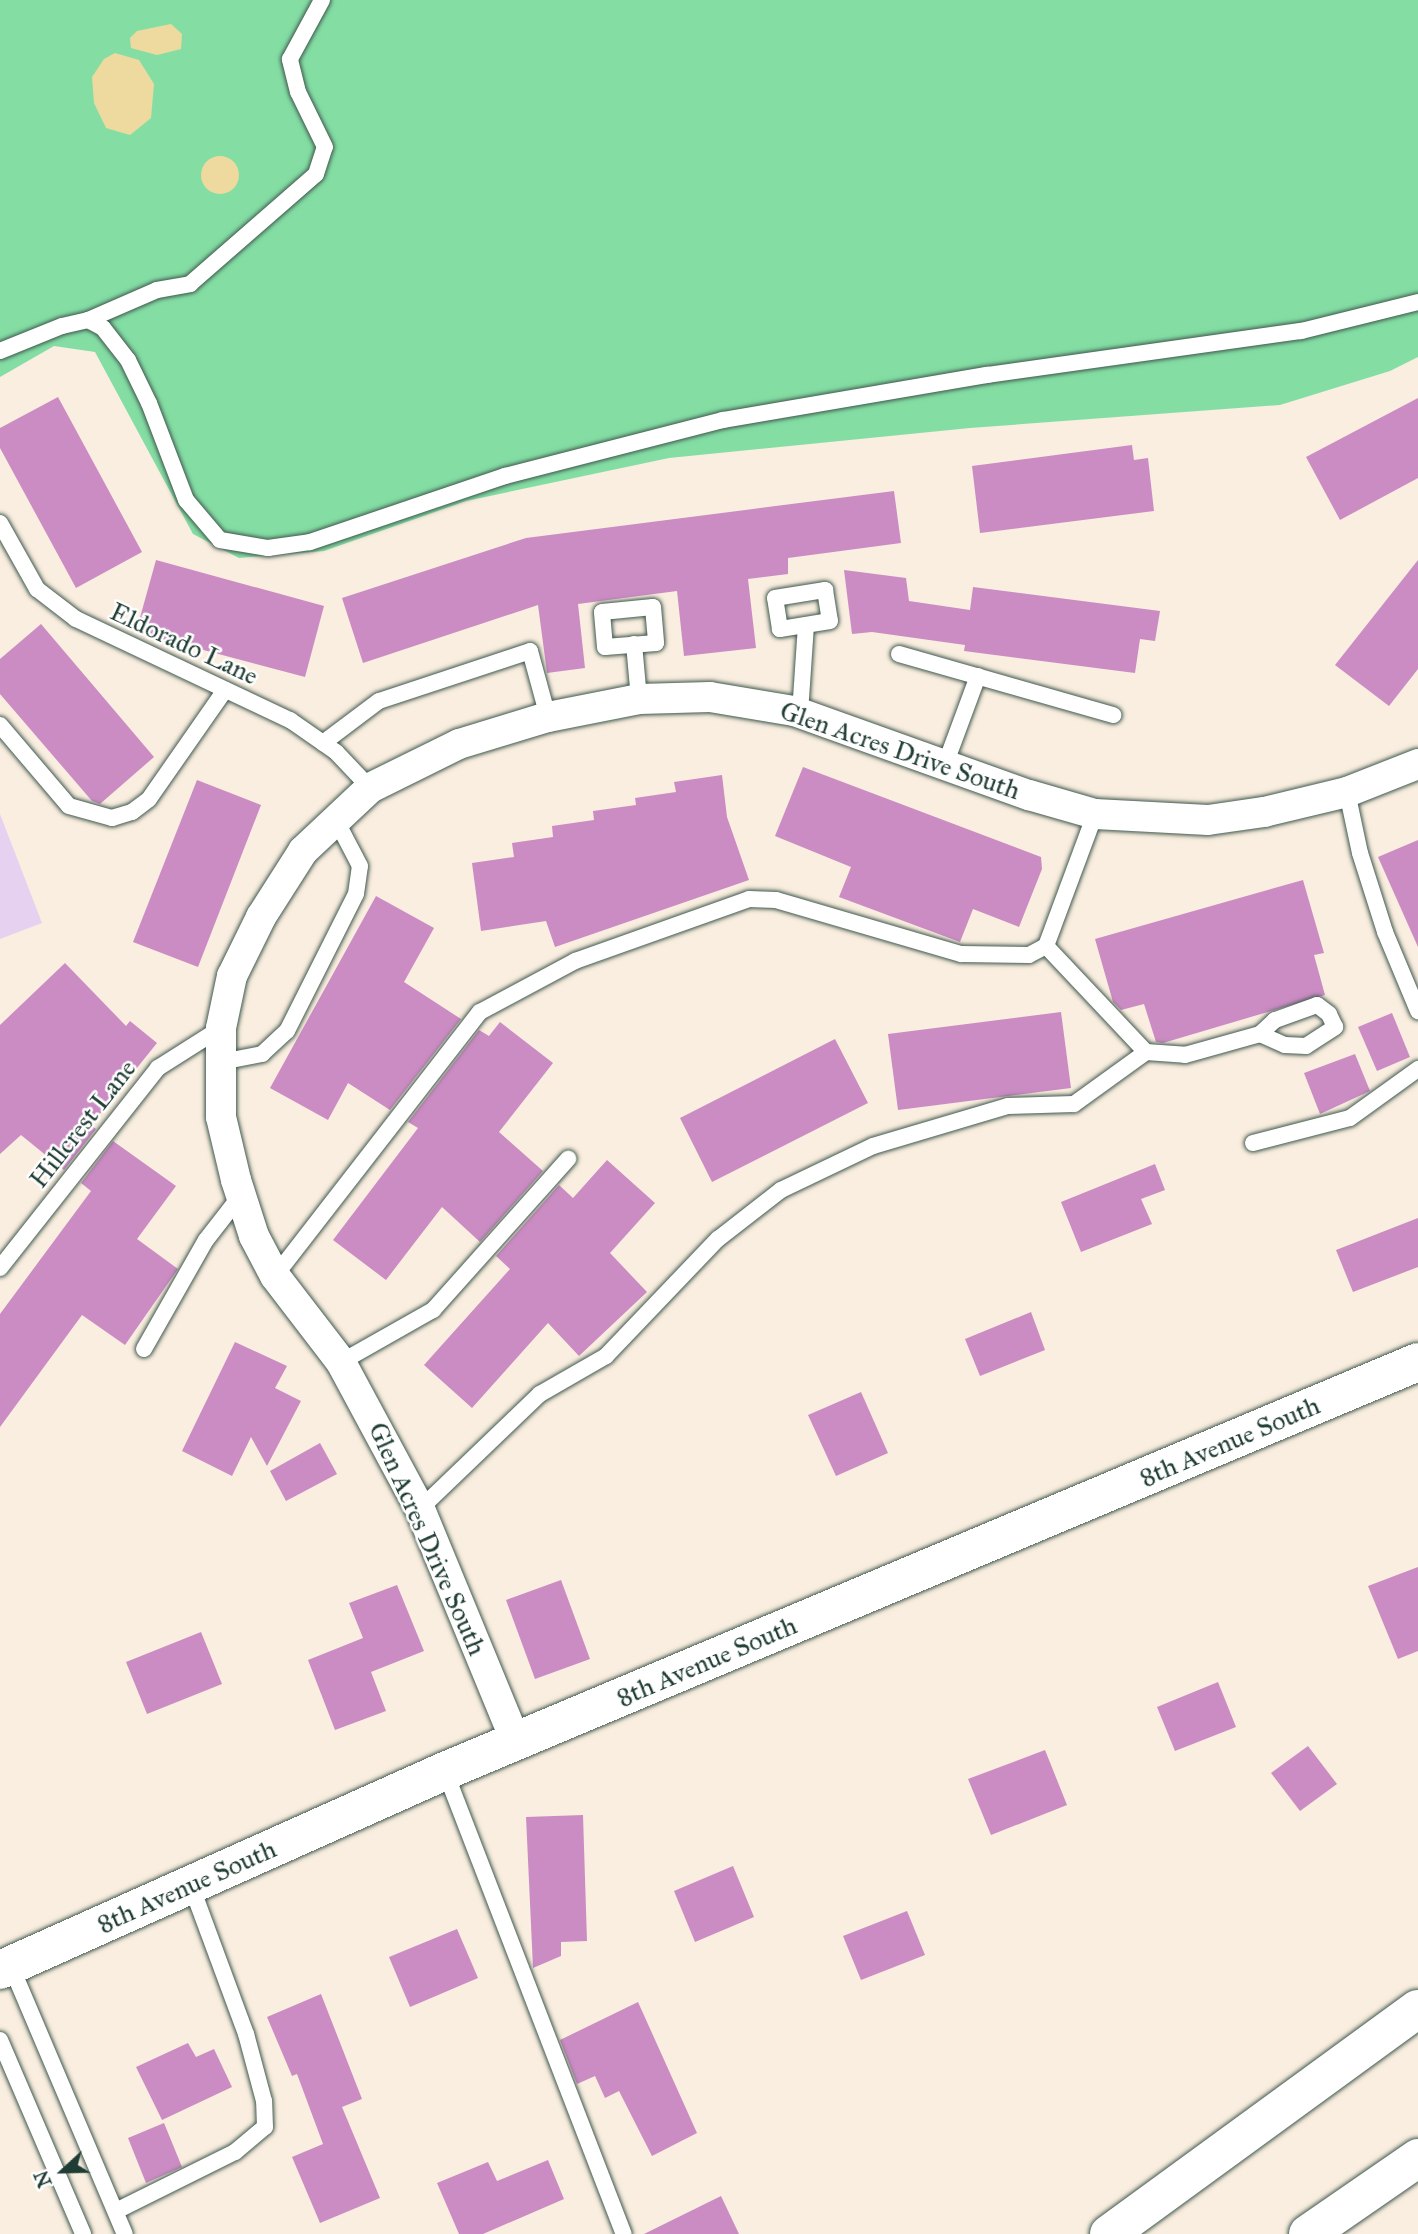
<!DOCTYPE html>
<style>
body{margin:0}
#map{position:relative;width:1418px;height:2234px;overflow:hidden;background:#f9eedf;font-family:"IM FELL Great Primer",serif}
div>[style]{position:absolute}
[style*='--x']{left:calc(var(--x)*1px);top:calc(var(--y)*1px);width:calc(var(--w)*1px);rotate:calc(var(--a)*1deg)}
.built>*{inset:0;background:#e6d2f0}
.green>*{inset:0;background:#84dea4}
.sand>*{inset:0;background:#eeda9e}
.round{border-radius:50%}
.building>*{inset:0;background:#cb8cc4}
.roads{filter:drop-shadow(0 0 2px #40584e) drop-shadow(0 0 2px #40584e)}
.lane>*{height:16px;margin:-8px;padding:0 8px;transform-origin:8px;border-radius:8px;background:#fff}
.street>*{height:30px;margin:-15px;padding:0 15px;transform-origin:15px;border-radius:15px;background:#fff}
.secondary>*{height:38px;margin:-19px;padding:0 19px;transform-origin:19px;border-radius:19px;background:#fff}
.highway>*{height:38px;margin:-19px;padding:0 19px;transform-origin:19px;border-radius:19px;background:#fff}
span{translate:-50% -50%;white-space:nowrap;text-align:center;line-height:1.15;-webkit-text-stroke:5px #fff;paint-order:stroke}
.street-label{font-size:26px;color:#1f3d34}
.north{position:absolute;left:28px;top:2136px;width:70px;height:70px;-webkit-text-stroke:5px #fff;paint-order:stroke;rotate:248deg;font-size:19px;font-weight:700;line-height:28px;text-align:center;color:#1f3d34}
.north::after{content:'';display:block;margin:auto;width:24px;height:32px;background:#1f3d34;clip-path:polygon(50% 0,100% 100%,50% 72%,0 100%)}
</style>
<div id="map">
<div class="built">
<i style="clip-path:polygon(0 814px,42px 923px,0 939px)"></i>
</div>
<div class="green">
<i style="clip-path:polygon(0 0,1418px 0,1418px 357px,1390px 371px,1280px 405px,970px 428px,669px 458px,466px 501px,324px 551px,239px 558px,193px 534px,95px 352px,54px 346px,0 377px)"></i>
</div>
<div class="sand">
<i style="clip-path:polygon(171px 24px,182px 34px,181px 49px,157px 55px,131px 48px,130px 38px,137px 31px)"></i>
<i style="clip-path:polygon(115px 53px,139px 60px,154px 84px,151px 118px,130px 135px,106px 128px,94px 103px,92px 77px,104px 59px)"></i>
<i class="round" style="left:201px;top:156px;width:38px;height:38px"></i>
</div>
<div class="building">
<i style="clip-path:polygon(58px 397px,142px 552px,76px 588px,0 448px,0 428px)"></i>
<i style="clip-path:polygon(1418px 398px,1418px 478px,1340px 520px,1306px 457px)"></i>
<i style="clip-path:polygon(1132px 445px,1134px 460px,1148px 458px,1154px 511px,980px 533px,972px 466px)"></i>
<i style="clip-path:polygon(894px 491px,901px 543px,788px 558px,788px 574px,748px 579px,756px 648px,684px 656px,677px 591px,578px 604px,585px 668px,547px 673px,538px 605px,363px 663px,342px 598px,526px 538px)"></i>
<i style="clip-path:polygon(156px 560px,324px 606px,305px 677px,136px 632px)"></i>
<i style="clip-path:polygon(1418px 560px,1418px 669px,1389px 706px,1335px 665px)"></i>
<i style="clip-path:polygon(844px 570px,906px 578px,909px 601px,970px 610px,973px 587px,1160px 611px,1155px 641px,1140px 639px,1135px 673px,964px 651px,965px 645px,872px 632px,852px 634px)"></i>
<i style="clip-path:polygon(41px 624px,154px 757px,100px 804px,92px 801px,0 694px,0 659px)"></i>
<i style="clip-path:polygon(803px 767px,1041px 857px,1042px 869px,1019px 927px,973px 909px,960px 942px,839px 897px,851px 867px,775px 836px)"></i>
<i style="clip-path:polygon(722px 775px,727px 817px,749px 880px,555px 947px,546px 921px,481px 931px,472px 863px,514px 857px,512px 843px,553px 837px,552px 826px,594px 820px,593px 811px,636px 805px,635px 798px,676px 792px,674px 782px)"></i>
<i style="clip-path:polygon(197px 780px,261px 805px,198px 967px,133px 942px)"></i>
<i style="clip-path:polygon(1418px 840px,1418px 947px,1378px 857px)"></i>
<i style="clip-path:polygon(1303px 880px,1324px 953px,1314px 955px,1325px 995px,1163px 1043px,1156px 1042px,1144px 1004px,1121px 1010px,1113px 1002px,1095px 939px)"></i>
<i style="clip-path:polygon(376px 896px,434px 928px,404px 982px,461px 1019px,390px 1110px,348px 1083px,328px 1120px,270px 1088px)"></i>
<i style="clip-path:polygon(65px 963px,126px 1026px,130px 1021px,157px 1043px,91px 1125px,96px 1129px,64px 1170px,21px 1135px,0 1154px,0 1025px)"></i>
<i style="clip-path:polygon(1061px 1012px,1071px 1088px,898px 1110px,888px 1034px)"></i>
<i style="clip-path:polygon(1392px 1013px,1410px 1057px,1377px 1071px,1358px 1027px)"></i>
<i style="clip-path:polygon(500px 1022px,553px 1063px,499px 1132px,543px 1171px,480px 1242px,442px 1207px,386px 1280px,333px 1240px,418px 1128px,408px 1122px,479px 1030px,489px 1036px)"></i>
<i style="clip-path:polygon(835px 1039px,868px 1103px,712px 1182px,680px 1118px)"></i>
<i style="clip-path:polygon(1355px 1054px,1370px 1091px,1320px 1114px,1304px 1073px)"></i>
<i style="clip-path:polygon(113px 1141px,176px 1186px,137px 1239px,178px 1269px,125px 1345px,82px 1315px,0 1427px,0 1314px,91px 1191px,81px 1183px)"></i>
<i style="clip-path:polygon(607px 1160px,655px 1203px,610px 1253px,647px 1292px,579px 1356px,548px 1323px,472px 1408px,424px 1365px,510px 1269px,496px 1256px,559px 1185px,573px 1198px)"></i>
<i style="clip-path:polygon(1155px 1164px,1165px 1190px,1141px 1199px,1152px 1224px,1081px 1252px,1061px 1202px)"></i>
<i style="clip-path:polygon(1418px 1218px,1418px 1267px,1353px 1292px,1336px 1250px)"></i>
<i style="clip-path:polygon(1031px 1312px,1045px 1350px,980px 1376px,965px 1339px)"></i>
<i style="clip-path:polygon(235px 1342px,287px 1366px,275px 1388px,301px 1401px,267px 1466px,251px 1437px,232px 1476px,182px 1451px)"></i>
<i style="clip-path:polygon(861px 1392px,888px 1453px,836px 1476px,808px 1415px)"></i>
<i style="clip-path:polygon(320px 1443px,337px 1474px,286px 1501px,270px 1471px)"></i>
<i style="clip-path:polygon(1418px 1567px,1418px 1651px,1398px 1659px,1368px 1586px)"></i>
<i style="clip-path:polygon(561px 1580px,590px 1659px,535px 1679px,506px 1600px)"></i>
<i style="clip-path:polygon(397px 1585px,424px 1651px,371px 1672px,386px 1711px,335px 1730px,308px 1660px,363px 1638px,349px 1603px)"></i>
<i style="clip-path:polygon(201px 1632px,222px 1684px,147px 1714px,126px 1662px)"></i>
<i style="clip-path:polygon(1218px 1682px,1236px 1727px,1175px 1751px,1157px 1707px)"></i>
<i style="clip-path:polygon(1308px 1746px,1337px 1784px,1300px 1811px,1271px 1773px)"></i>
<i style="clip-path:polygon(1045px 1750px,1067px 1805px,991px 1835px,968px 1779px)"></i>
<i style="clip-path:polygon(583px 1815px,587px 1941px,561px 1942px,561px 1956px,533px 1968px,526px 1817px)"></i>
<i style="clip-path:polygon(733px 1866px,754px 1917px,695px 1942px,674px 1891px)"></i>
<i style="clip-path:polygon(907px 1911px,925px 1955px,861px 1980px,843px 1936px)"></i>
<i style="clip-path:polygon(457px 1929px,478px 1978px,410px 2007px,389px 1957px)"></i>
<i style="clip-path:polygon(321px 1994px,362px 2099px,342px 2107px,380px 2198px,320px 2223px,292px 2157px,323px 2144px,297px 2074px,292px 2076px,267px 2017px)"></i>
<i style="clip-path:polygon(638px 2002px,697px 2133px,652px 2156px,619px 2091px,605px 2098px,595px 2076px,577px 2084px,560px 2040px)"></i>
<i style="clip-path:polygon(188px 2043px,196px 2057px,214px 2049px,232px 2087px,162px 2120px,136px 2067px)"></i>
<i style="clip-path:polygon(164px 2123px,182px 2167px,146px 2183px,128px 2138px)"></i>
<i style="clip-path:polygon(548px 2160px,564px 2199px,483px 2234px,459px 2234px,437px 2183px,488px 2162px,497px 2181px)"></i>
<i style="clip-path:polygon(721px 2196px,739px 2234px,644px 2234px)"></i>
</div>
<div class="roads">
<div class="lane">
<i style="--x:88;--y:320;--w:75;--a:-23.5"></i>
<i style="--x:157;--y:290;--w:34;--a:-10"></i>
<i style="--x:190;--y:284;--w:167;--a:-41.1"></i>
<i style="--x:316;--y:174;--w:28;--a:-72"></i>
<i style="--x:325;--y:147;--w:61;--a:-116.1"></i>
<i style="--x:298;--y:92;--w:34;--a:-104"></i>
<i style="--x:290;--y:59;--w:67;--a:-61.5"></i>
<i style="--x:0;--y:351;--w:67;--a:-22"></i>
<i style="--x:62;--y:326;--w:27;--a:-13"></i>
<i style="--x:88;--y:320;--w:17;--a:28"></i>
<i style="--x:103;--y:328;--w:41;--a:52"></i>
<i style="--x:128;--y:360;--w:48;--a:64"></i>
<i style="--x:149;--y:403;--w:104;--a:69.1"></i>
<i style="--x:186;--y:500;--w:52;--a:49.6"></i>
<i style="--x:220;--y:540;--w:49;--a:9.5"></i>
<i style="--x:268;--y:548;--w:42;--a:-8.1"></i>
<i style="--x:310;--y:542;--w:206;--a:-18.7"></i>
<i style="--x:505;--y:476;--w:225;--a:-14.4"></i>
<i style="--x:723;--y:420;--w:268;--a:-9.7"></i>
<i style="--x:987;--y:375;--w:317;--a:-8"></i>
<i style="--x:1301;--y:331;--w:121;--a:-13.9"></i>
<i style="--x:0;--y:523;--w:76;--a:60.7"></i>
<i style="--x:37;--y:589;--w:49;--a:37.6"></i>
<i style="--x:76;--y:619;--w:237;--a:25.3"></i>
<i style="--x:290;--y:720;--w:56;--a:34.8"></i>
<i style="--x:336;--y:752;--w:50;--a:46.6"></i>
<i style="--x:825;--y:590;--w:31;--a:81"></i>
<i style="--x:830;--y:621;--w:51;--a:170.9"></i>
<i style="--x:780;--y:629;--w:31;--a:-99"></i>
<i style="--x:775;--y:598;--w:51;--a:-9.1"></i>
<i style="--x:653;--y:607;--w:36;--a:85"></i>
<i style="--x:656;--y:643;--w:51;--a:175.5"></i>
<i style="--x:605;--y:647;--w:35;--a:-95"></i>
<i style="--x:602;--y:612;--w:51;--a:-5.6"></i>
<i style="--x:634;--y:644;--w:55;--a:84.8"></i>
<i style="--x:899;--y:654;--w:223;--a:15.9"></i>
<i style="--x:800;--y:713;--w:88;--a:-86.1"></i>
<i style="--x:0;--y:725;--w:106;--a:49.6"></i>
<i style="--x:69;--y:806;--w:45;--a:15.6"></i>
<i style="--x:112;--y:818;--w:21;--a:-17"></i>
<i style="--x:132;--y:812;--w:21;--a:-37"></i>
<i style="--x:149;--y:799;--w:133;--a:-55.1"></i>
<i style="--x:323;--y:743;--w:70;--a:-36.9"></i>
<i style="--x:379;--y:701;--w:159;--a:-18.3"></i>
<i style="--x:530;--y:651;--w:68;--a:74.7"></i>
<i style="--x:945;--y:765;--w:95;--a:-69.7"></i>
<i style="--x:1347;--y:792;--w:62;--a:78"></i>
<i style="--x:1360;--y:853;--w:83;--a:72.4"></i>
<i style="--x:1385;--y:932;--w:86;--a:67.3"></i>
<i style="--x:1046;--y:946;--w:141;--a:-69.6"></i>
<i style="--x:221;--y:1062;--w:42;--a:-11"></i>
<i style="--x:262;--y:1054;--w:34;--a:-43"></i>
<i style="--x:287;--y:1031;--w:153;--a:-63.3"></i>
<i style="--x:356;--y:894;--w:28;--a:-82"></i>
<i style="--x:360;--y:866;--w:52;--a:-117.6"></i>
<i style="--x:1253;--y:1143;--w:100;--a:-14.5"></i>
<i style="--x:1350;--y:1118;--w:84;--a:-35.8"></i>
<i style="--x:0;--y:1268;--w:255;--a:-51.7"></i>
<i style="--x:158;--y:1068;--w:75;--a:-32.4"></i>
<i style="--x:275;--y:1276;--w:334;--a:-52.2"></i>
<i style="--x:480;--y:1012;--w:108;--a:-28.2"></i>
<i style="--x:575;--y:961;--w:185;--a:-19.6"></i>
<i style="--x:749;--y:899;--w:27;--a:2"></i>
<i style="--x:776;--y:900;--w:193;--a:16.3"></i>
<i style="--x:961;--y:954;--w:68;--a:0.8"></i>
<i style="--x:1029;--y:955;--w:19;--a:-28"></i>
<i style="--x:1046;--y:946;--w:146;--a:46.7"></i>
<i style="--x:1146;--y:1052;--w:39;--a:4"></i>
<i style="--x:1185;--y:1055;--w:78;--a:-15.6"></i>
<i style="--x:1260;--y:1034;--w:27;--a:24"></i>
<i style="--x:1285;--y:1045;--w:21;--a:3"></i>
<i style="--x:1306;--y:1046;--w:35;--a:-33"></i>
<i style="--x:1335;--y:1027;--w:14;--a:-115"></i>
<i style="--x:1329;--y:1014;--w:15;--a:-143"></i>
<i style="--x:1317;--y:1005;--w:45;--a:160.3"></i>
<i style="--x:1275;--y:1020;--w:21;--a:137"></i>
<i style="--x:144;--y:1349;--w:125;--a:-60.4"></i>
<i style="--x:206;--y:1240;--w:57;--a:-52.1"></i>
<i style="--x:341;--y:1362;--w:106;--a:-29.5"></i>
<i style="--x:433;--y:1310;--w:203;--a:-48.2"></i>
<i style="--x:420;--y:1509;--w:166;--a:-43.8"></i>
<i style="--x:540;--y:1394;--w:76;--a:-29.9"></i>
<i style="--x:606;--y:1356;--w:162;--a:-46.3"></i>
<i style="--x:718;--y:1239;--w:80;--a:-37.9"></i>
<i style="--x:781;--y:1190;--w:102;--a:-25.6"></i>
<i style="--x:873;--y:1146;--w:141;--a:-16.5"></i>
<i style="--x:1008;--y:1106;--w:66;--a:-1.7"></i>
<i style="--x:1074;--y:1104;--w:89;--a:-35.8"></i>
<i style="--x:445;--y:1771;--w:496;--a:68.9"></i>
<i style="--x:11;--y:1966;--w:291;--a:67"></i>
<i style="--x:0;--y:2040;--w:211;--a:66.8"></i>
<i style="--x:116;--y:2211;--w:133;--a:-26.4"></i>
<i style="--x:235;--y:2152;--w:39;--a:-40"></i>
<i style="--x:265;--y:2127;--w:26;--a:-92"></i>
<i style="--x:264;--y:2101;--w:69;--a:-105"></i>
<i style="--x:246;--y:2034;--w:159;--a:-110.3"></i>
</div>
<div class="street">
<i style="--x:516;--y:1742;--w:252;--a:-112.4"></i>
<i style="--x:420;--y:1509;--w:167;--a:-118.3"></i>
<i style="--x:341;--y:1362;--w:108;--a:-127.5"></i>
<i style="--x:275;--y:1276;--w:45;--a:-117.7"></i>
<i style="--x:254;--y:1236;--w:59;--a:-107.8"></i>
<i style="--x:236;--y:1180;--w:65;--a:-103.4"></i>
<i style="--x:221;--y:1117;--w:89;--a:-90"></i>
<i style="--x:221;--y:1028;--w:53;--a:-78.1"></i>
<i style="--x:232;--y:976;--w:66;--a:-63.8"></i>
<i style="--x:261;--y:917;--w:78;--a:-57.5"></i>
<i style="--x:303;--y:851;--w:92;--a:-43.2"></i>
<i style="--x:370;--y:788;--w:99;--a:-26.3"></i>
<i style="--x:459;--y:744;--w:93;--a:-16.9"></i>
<i style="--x:548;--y:717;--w:93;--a:-11.2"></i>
<i style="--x:639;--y:699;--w:71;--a:-1.6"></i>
<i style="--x:710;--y:697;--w:85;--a:9.5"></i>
<i style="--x:794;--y:711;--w:250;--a:19.7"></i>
<i style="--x:1029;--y:795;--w:69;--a:16.1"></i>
<i style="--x:1095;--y:814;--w:113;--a:3"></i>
<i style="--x:1208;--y:820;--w:57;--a:-8.1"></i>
<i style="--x:1264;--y:812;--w:85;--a:-13.5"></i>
<i style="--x:1347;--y:792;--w:76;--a:-21.5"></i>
</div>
<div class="secondary">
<i style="--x:0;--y:1970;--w:487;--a:-24.1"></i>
<i style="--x:445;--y:1771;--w:1055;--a:-22.8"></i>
</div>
<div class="highway">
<i style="--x:1109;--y:2234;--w:382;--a:-36.1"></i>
<i style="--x:1308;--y:2234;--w:134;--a:-34.6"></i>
</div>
</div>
<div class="street-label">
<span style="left:184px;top:644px;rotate:25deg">Eldorado Lane</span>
<span style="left:900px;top:751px;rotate:19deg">Glen Acres Drive South</span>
<span style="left:83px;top:1124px;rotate:-52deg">Hillcrest Lane</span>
<span style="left:1230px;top:1442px;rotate:-23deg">8th Avenue South</span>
<span style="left:427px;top:1539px;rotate:66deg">Glen Acres Drive South</span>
<span style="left:707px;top:1662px;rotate:-23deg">8th Avenue South</span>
<span style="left:187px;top:1887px;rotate:-24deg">8th Avenue South</span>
</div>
<div class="north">N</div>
</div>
